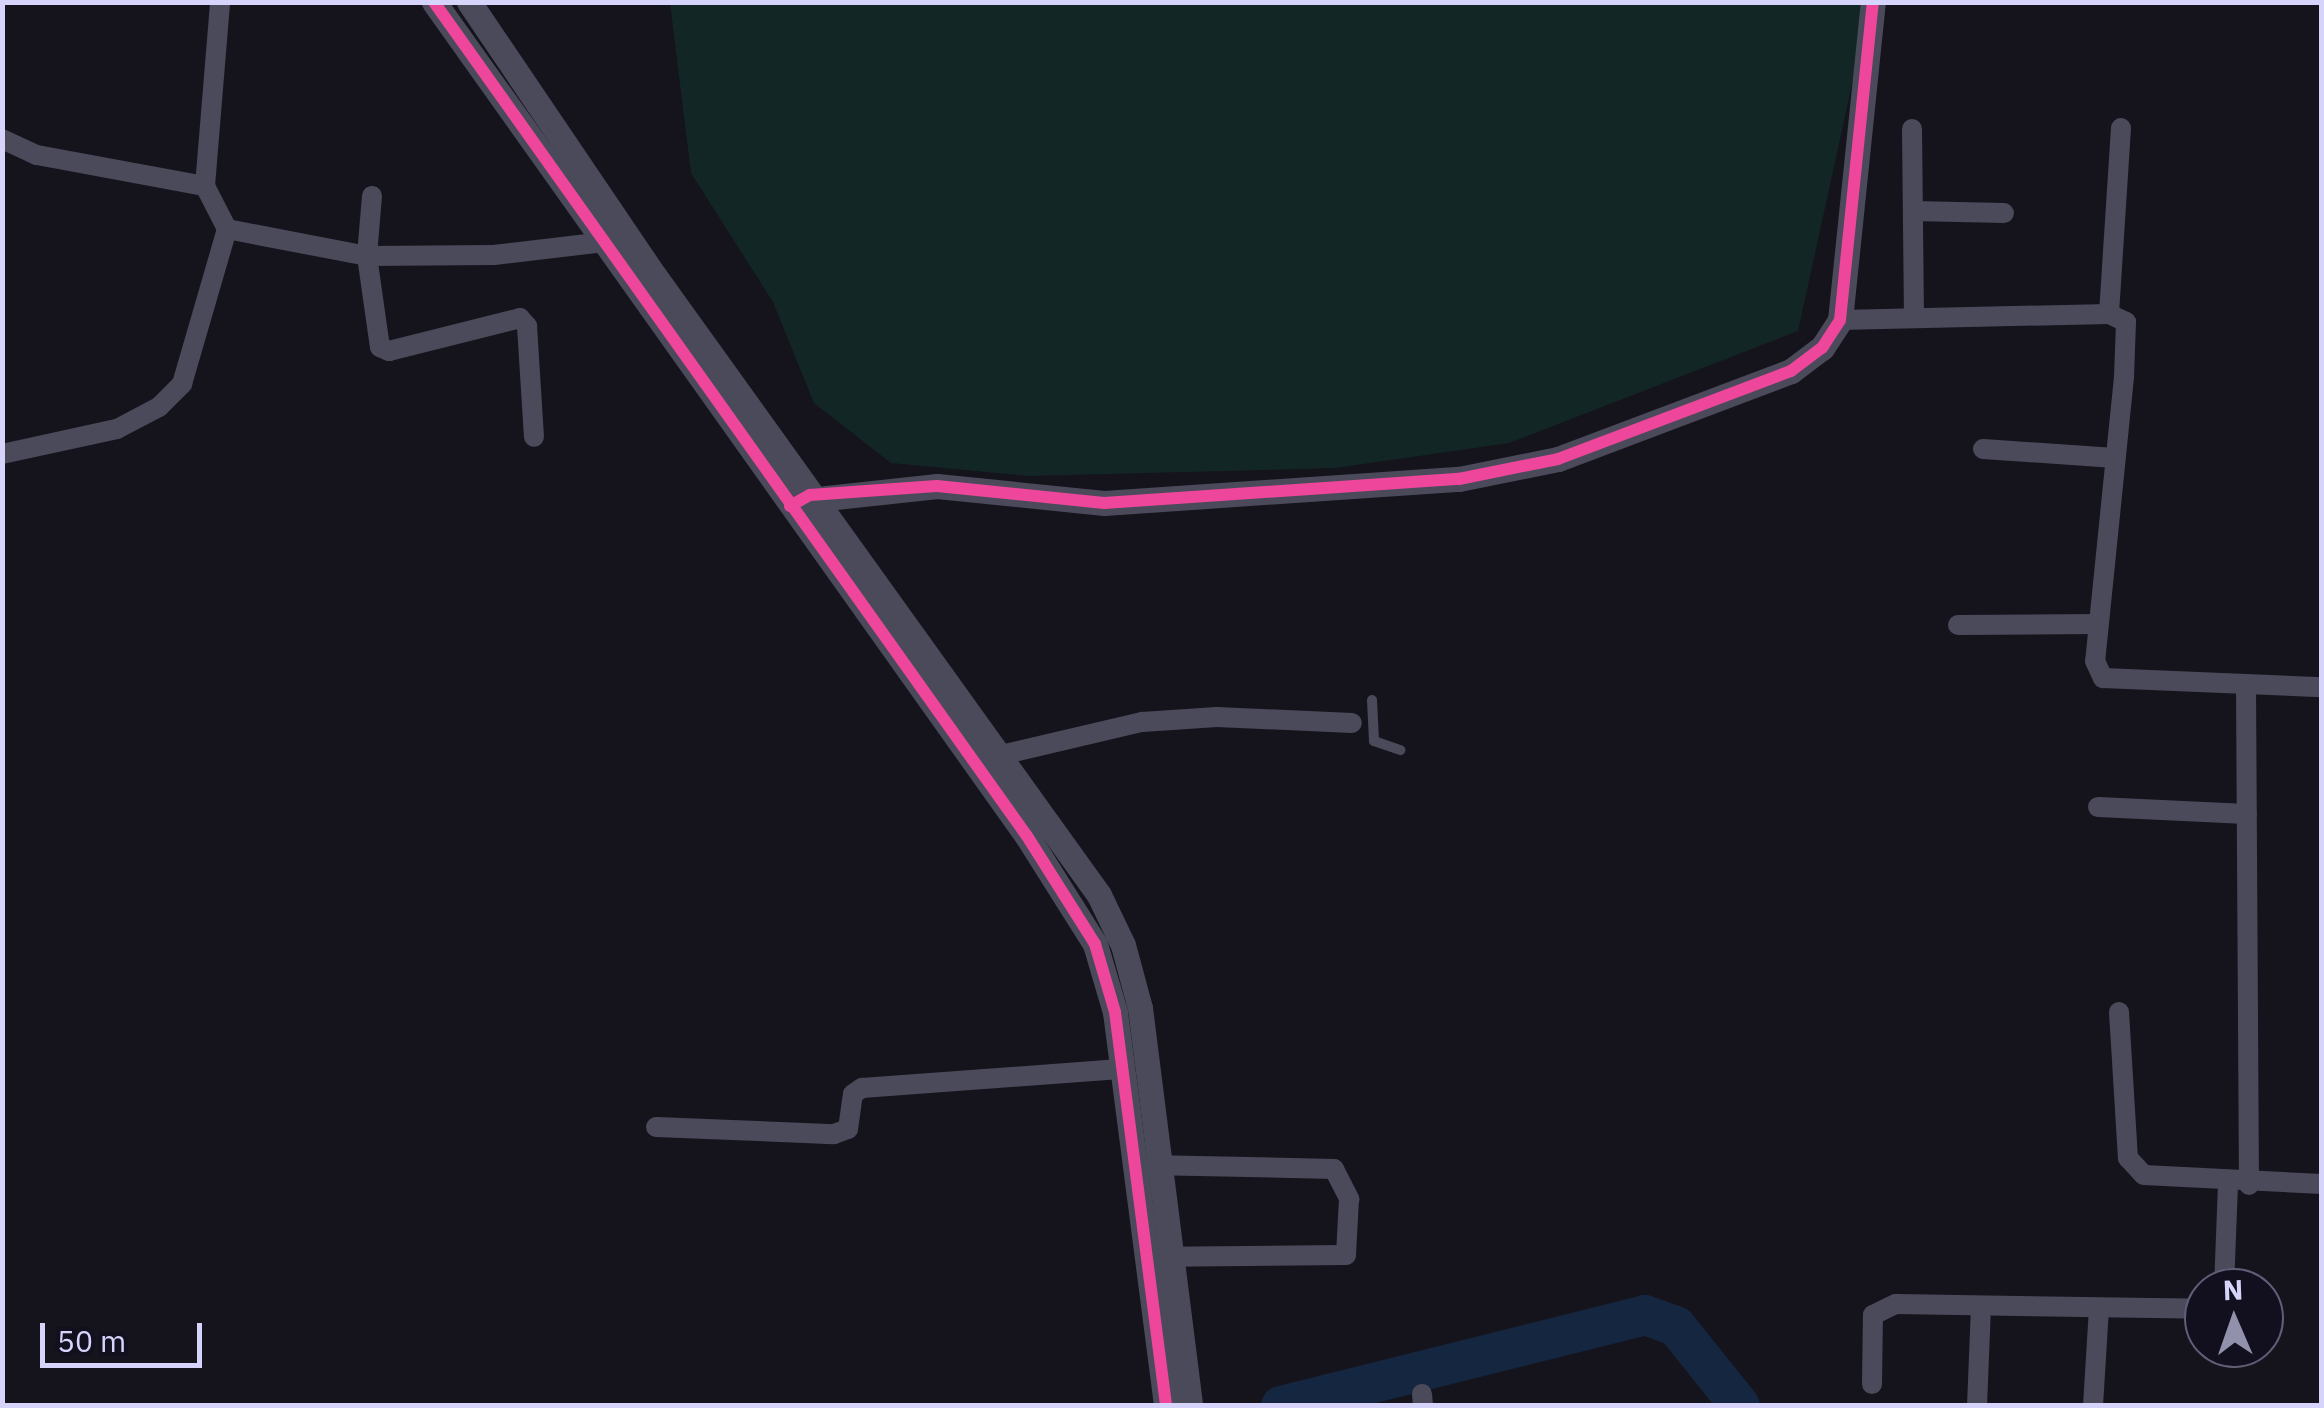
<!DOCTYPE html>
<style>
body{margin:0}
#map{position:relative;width:2324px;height:1408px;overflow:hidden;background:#15141c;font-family:"IBM Plex Sans",sans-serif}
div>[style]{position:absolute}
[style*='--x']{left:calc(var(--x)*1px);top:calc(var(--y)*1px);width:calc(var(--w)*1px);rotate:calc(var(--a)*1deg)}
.green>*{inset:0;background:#132626}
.river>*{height:40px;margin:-20px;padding:0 20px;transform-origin:20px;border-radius:20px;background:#152740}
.service>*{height:10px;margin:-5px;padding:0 5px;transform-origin:5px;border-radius:5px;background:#4a4a5b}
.minor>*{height:20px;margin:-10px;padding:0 10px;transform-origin:10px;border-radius:10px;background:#4a4a5b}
.tertiary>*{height:25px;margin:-12.5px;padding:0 12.5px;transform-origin:12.5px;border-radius:12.5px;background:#4a4a5b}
.cycleway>*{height:12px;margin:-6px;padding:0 6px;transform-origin:6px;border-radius:6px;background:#ed469a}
span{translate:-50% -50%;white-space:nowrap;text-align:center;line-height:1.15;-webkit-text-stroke:8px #12101f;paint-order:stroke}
.frame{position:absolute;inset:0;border:5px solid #d6d4fa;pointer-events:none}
.north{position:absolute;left:2184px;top:1268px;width:100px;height:100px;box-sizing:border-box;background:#12101f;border:2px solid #605e77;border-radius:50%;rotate:358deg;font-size:28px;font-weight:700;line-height:40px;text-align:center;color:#d6d4fa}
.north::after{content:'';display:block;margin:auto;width:35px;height:45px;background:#9291ac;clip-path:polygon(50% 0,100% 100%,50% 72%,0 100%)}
.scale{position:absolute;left:40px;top:1323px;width:162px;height:45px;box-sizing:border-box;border:5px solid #d6d4fa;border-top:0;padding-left:12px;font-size:30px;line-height:35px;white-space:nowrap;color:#d6d4fa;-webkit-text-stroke:8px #12101f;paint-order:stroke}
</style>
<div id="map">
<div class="green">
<i style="clip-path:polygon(1870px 2px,1798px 331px,1509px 443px,1335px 468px,1029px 476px,891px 463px,814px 403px,773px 302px,691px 173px,670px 3px)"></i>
</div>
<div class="river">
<i style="--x:1281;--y:1406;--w:375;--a:-14"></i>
<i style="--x:1645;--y:1315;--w:33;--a:20"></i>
<i style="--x:1676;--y:1326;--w:102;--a:51.3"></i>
</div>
<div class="service">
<i style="--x:1372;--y:700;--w:41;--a:87.2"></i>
<i style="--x:1374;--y:741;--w:28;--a:19"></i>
</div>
<div class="minor">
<i style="--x:2121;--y:128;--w:186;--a:93.7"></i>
<i style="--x:2109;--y:314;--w:19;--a:25"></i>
<i style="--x:2126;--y:322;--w:55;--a:92.1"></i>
<i style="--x:2124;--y:377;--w:285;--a:95.8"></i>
<i style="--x:2095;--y:661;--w:19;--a:65"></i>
<i style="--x:2103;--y:678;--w:219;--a:2.4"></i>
<i style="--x:1912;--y:129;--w:189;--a:89.4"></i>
<i style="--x:2;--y:139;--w:38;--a:25"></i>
<i style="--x:37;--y:155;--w:171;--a:10.5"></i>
<i style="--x:205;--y:186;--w:48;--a:62.9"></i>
<i style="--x:227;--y:229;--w:143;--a:10.9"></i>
<i style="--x:367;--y:256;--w:127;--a:-0.5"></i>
<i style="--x:494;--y:255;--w:111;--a:-6.7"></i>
<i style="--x:205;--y:186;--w:185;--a:-85.3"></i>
<i style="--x:372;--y:196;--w:60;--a:94.8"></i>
<i style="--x:367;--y:256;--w:92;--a:81.9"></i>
<i style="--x:380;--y:347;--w:10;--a:24"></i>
<i style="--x:389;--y:351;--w:135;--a:-14.1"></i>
<i style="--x:520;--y:318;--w:11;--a:49"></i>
<i style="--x:527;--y:326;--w:111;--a:86.4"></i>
<i style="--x:1913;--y:211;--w:91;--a:1.3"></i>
<i style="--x:1840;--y:320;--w:269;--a:-1.3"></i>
<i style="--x:1983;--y:449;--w:132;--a:3.9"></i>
<i style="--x:2;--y:454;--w:118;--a:-12.3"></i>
<i style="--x:117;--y:429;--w:47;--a:-27.6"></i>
<i style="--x:159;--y:407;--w:33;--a:-45"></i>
<i style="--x:182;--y:384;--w:161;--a:-73.8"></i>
<i style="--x:1958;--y:625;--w:139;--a:-0.4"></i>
<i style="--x:2246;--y:684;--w:501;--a:89.66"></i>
<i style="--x:1001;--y:755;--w:145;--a:-13.2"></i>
<i style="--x:1142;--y:722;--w:75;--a:-3.8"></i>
<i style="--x:1217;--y:717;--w:135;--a:2.5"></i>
<i style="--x:2098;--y:807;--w:149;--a:2.7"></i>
<i style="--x:2119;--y:1012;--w:146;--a:86.5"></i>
<i style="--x:2128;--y:1158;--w:23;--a:47"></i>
<i style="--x:2144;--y:1175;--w:178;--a:2.9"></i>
<i style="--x:656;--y:1127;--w:178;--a:2.3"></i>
<i style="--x:834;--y:1134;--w:15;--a:-20"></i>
<i style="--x:848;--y:1129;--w:35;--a:-82"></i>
<i style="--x:853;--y:1094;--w:11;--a:-34"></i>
<i style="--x:862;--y:1088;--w:262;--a:-4.2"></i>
<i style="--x:1148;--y:1165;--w:186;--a:1.2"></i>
<i style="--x:1334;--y:1169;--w:34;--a:63"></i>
<i style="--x:1349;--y:1199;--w:56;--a:93.1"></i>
<i style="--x:1346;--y:1255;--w:177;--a:179.4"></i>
<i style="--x:2224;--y:1288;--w:104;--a:-87.8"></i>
<i style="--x:1872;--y:1384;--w:69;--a:-89.2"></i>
<i style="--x:1873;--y:1315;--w:25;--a:-26"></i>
<i style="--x:1896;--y:1304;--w:308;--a:0.9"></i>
<i style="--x:1422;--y:1394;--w:12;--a:85"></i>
<i style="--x:1977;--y:1406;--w:100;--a:-87.7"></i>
<i style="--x:2093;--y:1406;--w:97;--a:-86.5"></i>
</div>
<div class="tertiary">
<i style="--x:434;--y:2;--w:1023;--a:54.59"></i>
<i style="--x:1027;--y:836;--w:128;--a:57.8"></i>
<i style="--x:1095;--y:944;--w:71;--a:73.6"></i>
<i style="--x:1115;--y:1012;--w:397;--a:82.6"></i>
<i style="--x:469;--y:2;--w:330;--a:55.9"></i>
<i style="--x:654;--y:275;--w:763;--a:54.33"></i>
<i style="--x:1099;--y:895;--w:55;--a:64.4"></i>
<i style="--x:1123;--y:945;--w:65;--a:74.9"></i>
<i style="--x:1140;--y:1008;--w:401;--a:82.8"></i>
<i style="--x:799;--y:501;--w:139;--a:-6.2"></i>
<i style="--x:937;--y:486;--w:168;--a:5.8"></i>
<i style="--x:1104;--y:503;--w:356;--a:-3.9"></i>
<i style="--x:1459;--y:479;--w:101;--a:-11.4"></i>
<i style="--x:1558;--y:459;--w:249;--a:-20.7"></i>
<i style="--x:1791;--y:371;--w:39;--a:-37"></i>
<i style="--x:1822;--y:348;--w:33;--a:-57"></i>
<i style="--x:1840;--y:320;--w:320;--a:-84.1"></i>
</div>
<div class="cycleway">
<i style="--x:434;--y:2;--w:1023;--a:54.59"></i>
<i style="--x:1027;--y:836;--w:128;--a:57.8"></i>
<i style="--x:1095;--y:944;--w:71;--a:73.6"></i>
<i style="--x:1115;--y:1012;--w:397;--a:82.6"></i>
<i style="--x:790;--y:506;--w:23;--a:-29"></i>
<i style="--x:810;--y:495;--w:127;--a:-4.1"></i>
<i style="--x:937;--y:486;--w:168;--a:5.8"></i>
<i style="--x:1104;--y:503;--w:356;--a:-3.9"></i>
<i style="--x:1459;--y:479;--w:101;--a:-11.4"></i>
<i style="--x:1558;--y:459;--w:249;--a:-20.7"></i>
<i style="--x:1791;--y:371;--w:39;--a:-37"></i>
<i style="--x:1822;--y:348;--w:33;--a:-57"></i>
<i style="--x:1840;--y:320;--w:320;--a:-84.1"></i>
</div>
<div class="frame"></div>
<div class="north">N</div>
<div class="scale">50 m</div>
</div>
